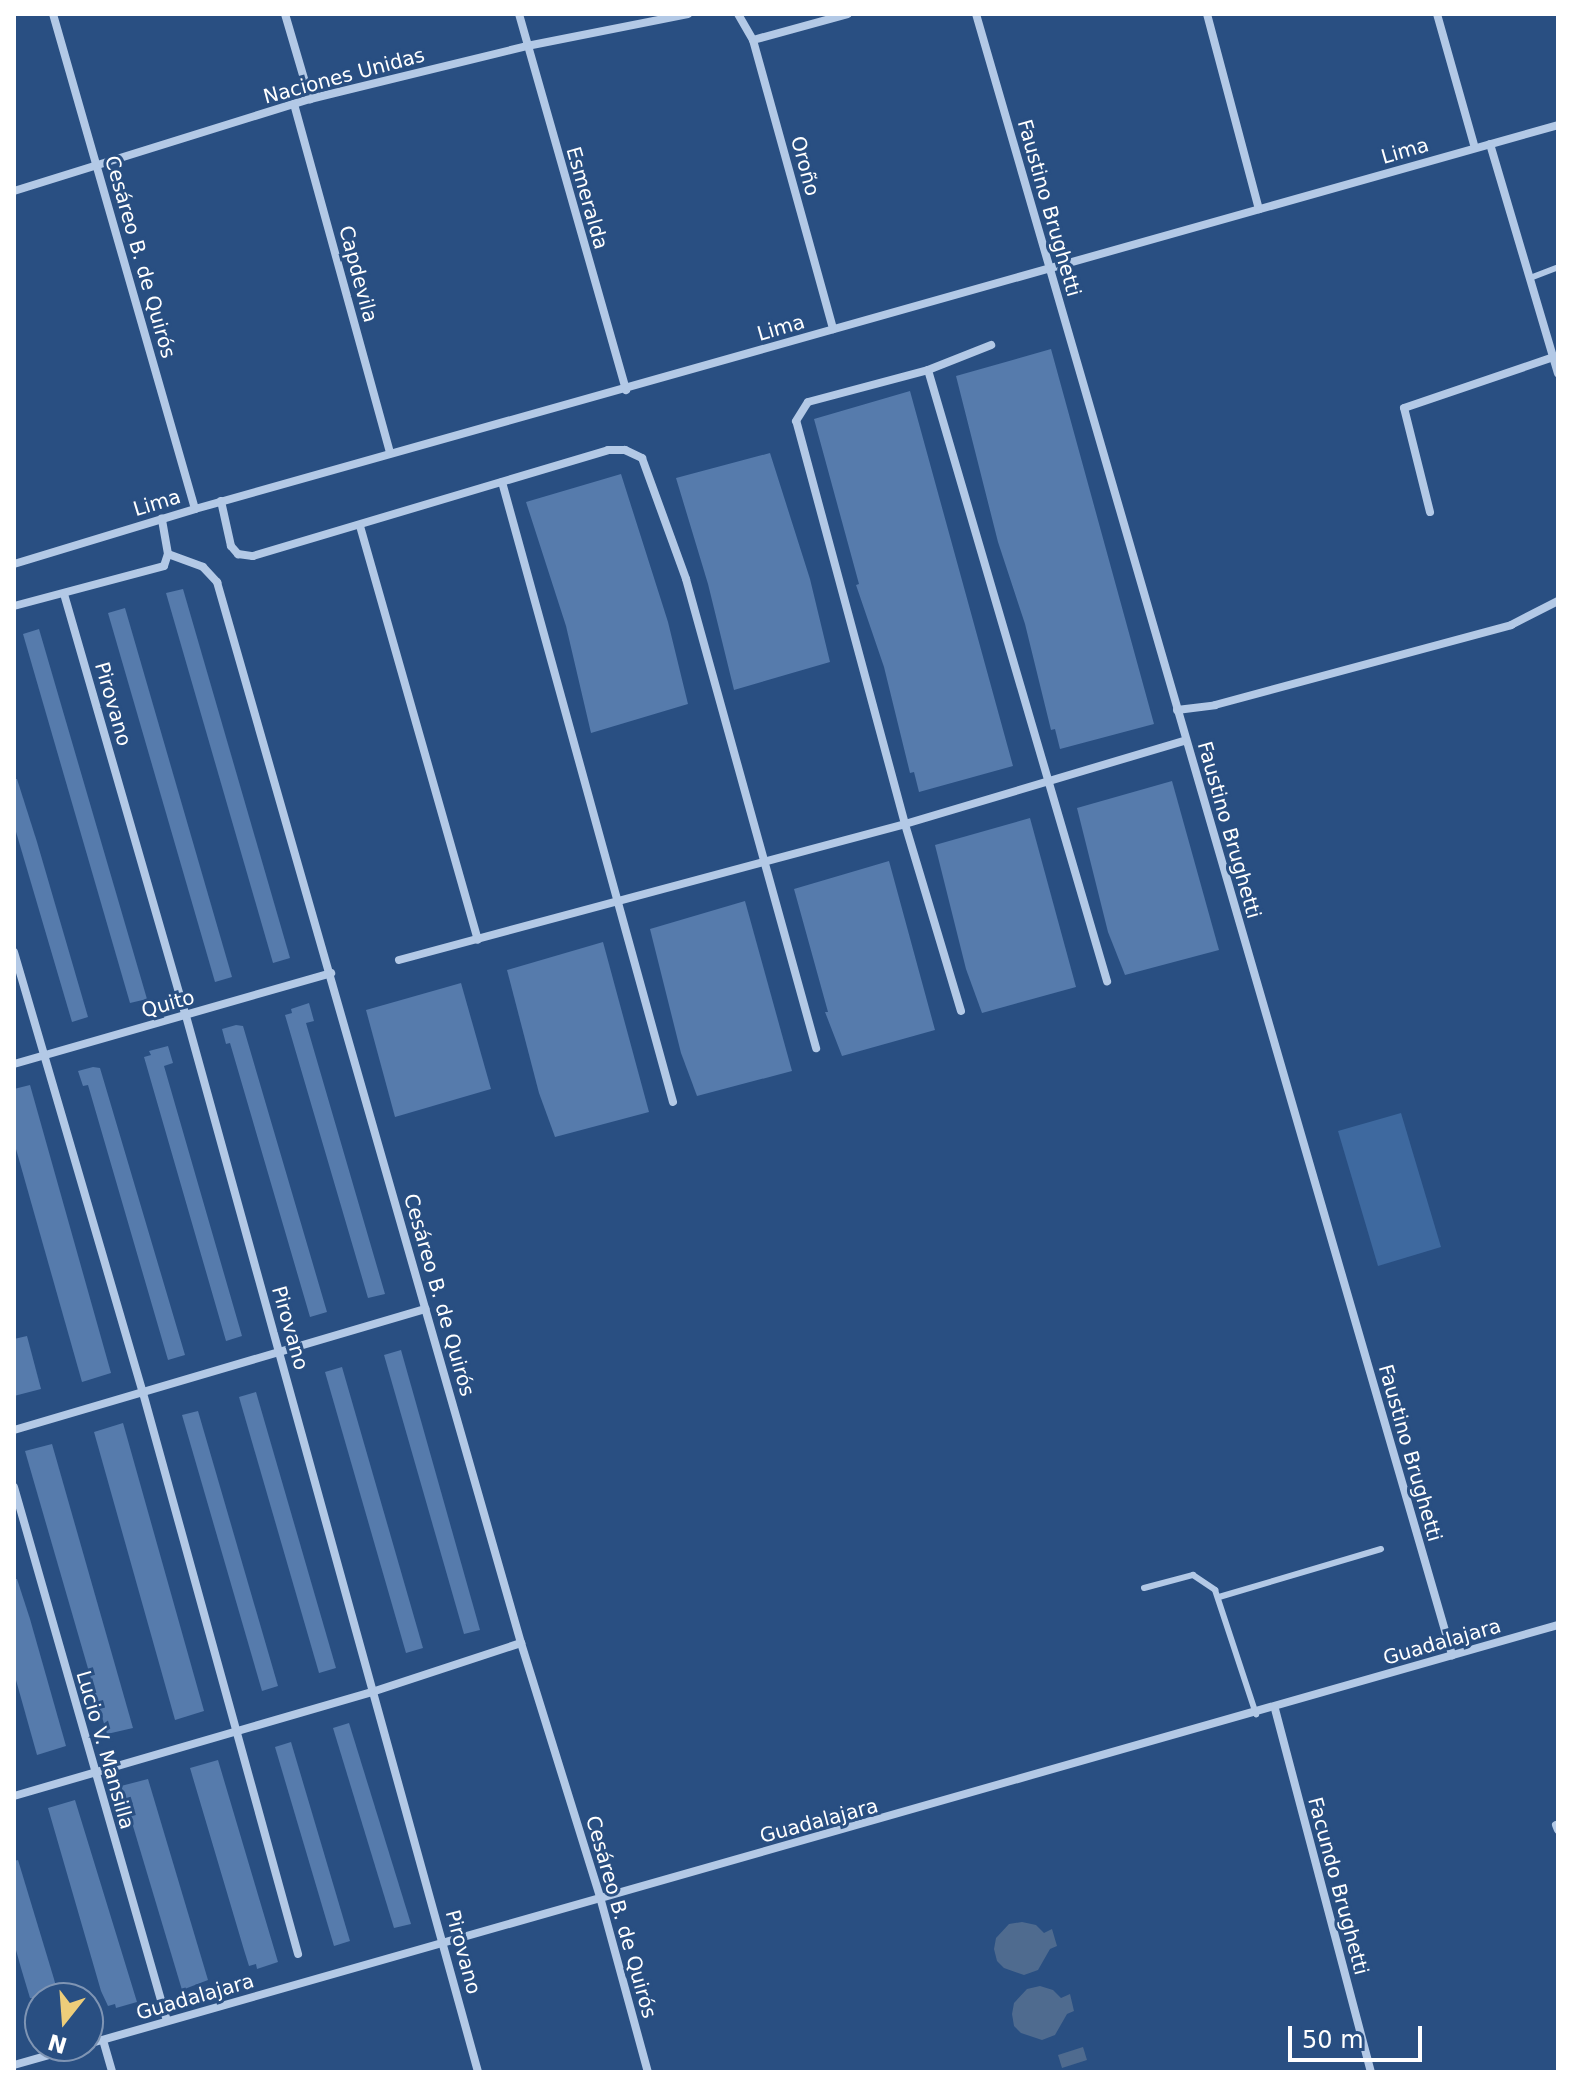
<!DOCTYPE html>
<meta charset="utf-8">
<style>
body{margin:0}
#map{position:relative;width:1572px;height:2086px;overflow:hidden;background:#294f82;font-family:"DejaVu Sans",sans-serif}
div>[style]{position:absolute}
[style*='--x']{left:calc(var(--x)*1px);top:calc(var(--y)*1px);width:calc(var(--w)*1px);rotate:calc(var(--a)*1deg)}
.green>*{inset:0;background:#3e699f}
.water>*{inset:0;background:#4f6b8f}
.building>*{inset:0;background:#567bac}
.lane>*{height:6px;margin:-3px;padding:0 3px;transform-origin:3px;border-radius:3px;background:#b3c9e6}
.street>*{height:8px;margin:-4px;padding:0 4px;transform-origin:4px;border-radius:4px;background:#b3c9e6}
span{translate:-50% -50%;white-space:nowrap;text-align:center;line-height:1.15;-webkit-text-stroke:6px #294f82;paint-order:stroke}
.street-label{font-size:20px;color:#fff}
.frame{position:absolute;inset:0;border:16px solid #fff;pointer-events:none}
.north{position:absolute;left:24px;top:1982px;width:80px;height:80px;box-sizing:border-box;background:#294f82;border:2px solid #7f95b4;border-radius:50%;rotate:197deg;font-size:22px;font-weight:700;line-height:32px;text-align:center;color:#fff}
.north::after{content:'';display:block;margin:auto;width:28px;height:36px;background:#edcd7a;clip-path:polygon(50% 0,100% 100%,50% 72%,0 100%)}
.scale{position:absolute;left:1288px;top:2026px;width:134px;height:36px;box-sizing:border-box;border:4px solid #fff;border-top:0;padding-left:10px;font-size:24px;line-height:28px;white-space:nowrap;color:#fff;-webkit-text-stroke:6px #294f82;paint-order:stroke}
</style>
<div id="map">
<div class="green">
<i style="clip-path:polygon(1401px 1113px,1441px 1247px,1378px 1266px,1338px 1131px)"></i>
</div>
<div class="water">
<i style="clip-path:polygon(1022px 1922px,1036px 1925px,1044px 1933px,1052px 1929px,1057px 1946px,1050px 1949px,1038px 1970px,1024px 1975px,1004px 1968px,997px 1961px,994px 1949px,996px 1938px,1009px 1924px)"></i>
<i style="clip-path:polygon(1040px 1986px,1053px 1990px,1061px 1998px,1070px 1994px,1074px 2011px,1067px 2014px,1055px 2035px,1042px 2040px,1021px 2033px,1014px 2026px,1012px 2014px,1014px 2003px,1027px 1989px)"></i>
<i style="clip-path:polygon(1083px 2047px,1087px 2060px,1062px 2068px,1058px 2055px)"></i>
</div>
<div class="building">
<i style="clip-path:polygon(1051px 349px,1154px 724px,1060px 749px,1055px 729px,1051px 730px,1025px 624px,998px 542px,956px 376px)"></i>
<i style="clip-path:polygon(910px 391px,1013px 766px,919px 792px,914px 772px,910px 773px,884px 667px,856px 585px,859px 584px,814px 419px)"></i>
<i style="clip-path:polygon(770px 453px,810px 579px,830px 662px,734px 690px,708px 584px,676px 478px)"></i>
<i style="clip-path:polygon(621px 474px,668px 622px,688px 704px,591px 733px,566px 626px,526px 502px)"></i>
<i style="clip-path:polygon(183px 589px,290px 958px,273px 963px,166px 593px)"></i>
<i style="clip-path:polygon(125px 608px,232px 977px,215px 982px,108px 613px)"></i>
<i style="clip-path:polygon(39px 629px,147px 999px,130px 1003px,23px 634px)"></i>
<i style="clip-path:polygon(14px 779px,17px 779px,37px 842px,88px 1017px,72px 1022px,14px 825px)"></i>
<i style="clip-path:polygon(1172px 781px,1219px 950px,1125px 975px,1108px 932px,1077px 808px)"></i>
<i style="clip-path:polygon(1030px 818px,1076px 987px,982px 1013px,966px 969px,935px 845px)"></i>
<i style="clip-path:polygon(889px 861px,935px 1030px,842px 1056px,825px 1012px,828px 1012px,794px 889px)"></i>
<i style="clip-path:polygon(745px 901px,792px 1071px,697px 1096px,681px 1053px,650px 929px)"></i>
<i style="clip-path:polygon(603px 942px,649px 1112px,555px 1137px,539px 1093px,507px 970px)"></i>
<i style="clip-path:polygon(461px 983px,491px 1089px,395px 1117px,366px 1010px)"></i>
<i style="clip-path:polygon(309px 1003px,314px 1021px,306px 1023px,385px 1294px,368px 1298px,285px 1015px,292px 1013px,291px 1009px)"></i>
<i style="clip-path:polygon(236px 1025px,243px 1026px,327px 1312px,310px 1317px,230px 1043px,226px 1044px,222px 1029px)"></i>
<i style="clip-path:polygon(168px 1046px,173px 1063px,164px 1066px,242px 1336px,226px 1341px,144px 1057px,151px 1055px,149px 1051px)"></i>
<i style="clip-path:polygon(93px 1067px,100px 1068px,185px 1355px,168px 1360px,88px 1085px,83px 1086px,78px 1071px)"></i>
<i style="clip-path:polygon(30px 1085px,111px 1373px,82px 1382px,14px 1142px,14px 1089px)"></i>
<i style="clip-path:polygon(27px 1336px,41px 1389px,14px 1396px,14px 1339px)"></i>
<i style="clip-path:polygon(401px 1350px,480px 1630px,464px 1634px,384px 1355px)"></i>
<i style="clip-path:polygon(342px 1367px,423px 1648px,406px 1653px,325px 1372px)"></i>
<i style="clip-path:polygon(256px 1392px,336px 1668px,319px 1673px,239px 1397px)"></i>
<i style="clip-path:polygon(198px 1411px,278px 1686px,262px 1691px,182px 1415px)"></i>
<i style="clip-path:polygon(123px 1423px,204px 1711px,175px 1720px,94px 1432px)"></i>
<i style="clip-path:polygon(52px 1444px,133px 1728px,107px 1734px,25px 1451px)"></i>
<i style="clip-path:polygon(14px 1579px,17px 1579px,30px 1619px,66px 1746px,37px 1755px,14px 1673px)"></i>
<i style="clip-path:polygon(349px 1723px,411px 1924px,394px 1928px,333px 1728px)"></i>
<i style="clip-path:polygon(291px 1742px,350px 1941px,334px 1946px,275px 1747px)"></i>
<i style="clip-path:polygon(218px 1760px,278px 1962px,257px 1969px,256px 1964px,249px 1966px,244px 1950px,190px 1768px)"></i>
<i style="clip-path:polygon(148px 1779px,208px 1980px,182px 1990px,121px 1786px)"></i>
<i style="clip-path:polygon(75px 1800px,137px 2002px,116px 2008px,115px 2004px,108px 2006px,101px 1991px,48px 1808px)"></i>
<i style="clip-path:polygon(18px 1860px,54px 1979px,59px 1998px,30px 1998px,21px 1968px,14px 1943px,14px 1861px)"></i>
</div>
<div class="lane">
<i style="--x:1530;--y:278;--w:30;--a:-21"></i>
<i style="--x:1144;--y:1588;--w:51;--a:-14.9"></i>
<i style="--x:1193;--y:1575;--w:27;--a:34"></i>
<i style="--x:1215;--y:1590;--w:131;--a:71.7"></i>
<i style="--x:1219;--y:1597;--w:169;--a:-16.5"></i>
</div>
<div class="street">
<i style="--x:53;--y:14;--w:515;--a:73.99"></i>
<i style="--x:285;--y:14;--w:89;--a:73.6"></i>
<i style="--x:519;--y:14;--w:391;--a:74.1"></i>
<i style="--x:738;--y:14;--w:30;--a:60"></i>
<i style="--x:753;--y:40;--w:300;--a:74.5"></i>
<i style="--x:976;--y:14;--w:1709;--a:73.82"></i>
<i style="--x:1207;--y:14;--w:202;--a:75.1"></i>
<i style="--x:1437;--y:14;--w:139;--a:74.2"></i>
<i style="--x:753;--y:40;--w:98;--a:-15.3"></i>
<i style="--x:294;--y:104;--w:362;--a:74.6"></i>
<i style="--x:1490;--y:144;--w:239;--a:73.5"></i>
<i style="--x:14;--y:191;--w:310;--a:-17.3"></i>
<i style="--x:310;--y:99;--w:223;--a:-13.7"></i>
<i style="--x:527;--y:46;--w:164;--a:-11.2"></i>
<i style="--x:928;--y:370;--w:637;--a:73.67"></i>
<i style="--x:502;--y:482;--w:643;--a:74.58"></i>
<i style="--x:221;--y:501;--w:46;--a:77.5"></i>
<i style="--x:231;--y:546;--w:11;--a:49"></i>
<i style="--x:238;--y:554;--w:15;--a:8"></i>
<i style="--x:253;--y:556;--w:370;--a:-16.6"></i>
<i style="--x:608;--y:450;--w:17;--a:0"></i>
<i style="--x:625;--y:450;--w:19;--a:25"></i>
<i style="--x:642;--y:458;--w:129;--a:70"></i>
<i style="--x:686;--y:579;--w:487;--a:74.5"></i>
<i style="--x:1430;--y:512;--w:107;--a:-104"></i>
<i style="--x:1404;--y:408;--w:158;--a:-18.8"></i>
<i style="--x:360;--y:526;--w:430;--a:74.1"></i>
<i style="--x:168;--y:554;--w:37;--a:20"></i>
<i style="--x:203;--y:567;--w:21;--a:47"></i>
<i style="--x:217;--y:582;--w:1104;--a:74.01"></i>
<i style="--x:521;--y:1643;--w:266;--a:72.7"></i>
<i style="--x:600;--y:1897;--w:181;--a:74.7"></i>
<i style="--x:14;--y:564;--w:189;--a:-16.9"></i>
<i style="--x:195;--y:509;--w:1416;--a:-15.73"></i>
<i style="--x:64;--y:594;--w:439;--a:73.9"></i>
<i style="--x:186;--y:1016;--w:1096;--a:74.54"></i>
<i style="--x:14;--y:606;--w:155;--a:-14.9"></i>
<i style="--x:164;--y:566;--w:13;--a:-72"></i>
<i style="--x:168;--y:554;--w:36;--a:-100"></i>
<i style="--x:1177;--y:710;--w:38;--a:-7"></i>
<i style="--x:1215;--y:705;--w:307;--a:-15.1"></i>
<i style="--x:1511;--y:625;--w:53;--a:-27.1"></i>
<i style="--x:14;--y:952;--w:459;--a:73.7"></i>
<i style="--x:143;--y:1393;--w:582;--a:74.55"></i>
<i style="--x:399;--y:960;--w:524;--a:-15.04"></i>
<i style="--x:905;--y:824;--w:293;--a:-16.6"></i>
<i style="--x:961;--y:1011;--w:195;--a:-106.7"></i>
<i style="--x:905;--y:824;--w:417;--a:-105.1"></i>
<i style="--x:796;--y:421;--w:22;--a:-58"></i>
<i style="--x:808;--y:402;--w:124;--a:-14.9"></i>
<i style="--x:928;--y:370;--w:68;--a:-21.6"></i>
<i style="--x:14;--y:1064;--w:330;--a:-16"></i>
<i style="--x:14;--y:1430;--w:429;--a:-16.4"></i>
<i style="--x:14;--y:1487;--w:555;--a:74.01"></i>
<i style="--x:1275;--y:1709;--w:375;--a:75.2"></i>
<i style="--x:14;--y:1796;--w:376;--a:-16.2"></i>
<i style="--x:375;--y:1691;--w:154;--a:-18.2"></i>
<i style="--x:1556;--y:1825;--w:5;--a:68"></i>
<i style="--x:103;--y:2040;--w:33;--a:74"></i>
<i style="--x:88;--y:2044;--w:1529;--a:-15.91"></i>
<i style="--x:14;--y:2065;--w:70;--a:-15.8"></i>
</div>
<div class="street-label">
<span style="left:344px;top:76px;rotate:-15deg">Naciones Unidas</span>
<span style="left:1405px;top:151px;rotate:-16deg">Lima</span>
<span style="left:805px;top:166px;rotate:75deg">Oroño</span>
<span style="left:587px;top:198px;rotate:74deg">Esmeralda</span>
<span style="left:1049px;top:208px;rotate:74deg">Faustino Brughetti</span>
<span style="left:140px;top:257px;rotate:74deg">Cesáreo B. de Quirós</span>
<span style="left:358px;top:274px;rotate:75deg">Capdevila</span>
<span style="left:781px;top:328px;rotate:-16deg">Lima</span>
<span style="left:157px;top:503px;rotate:-17deg">Lima</span>
<span style="left:113px;top:704px;rotate:74deg">Pirovano</span>
<span style="left:1229px;top:830px;rotate:74deg">Faustino Brughetti</span>
<span style="left:168px;top:1004px;rotate:-16deg">Quito</span>
<span style="left:439px;top:1295px;rotate:74deg">Cesáreo B. de Quirós</span>
<span style="left:290px;top:1328px;rotate:74deg">Pirovano</span>
<span style="left:1410px;top:1453px;rotate:74deg">Faustino Brughetti</span>
<span style="left:1442px;top:1642px;rotate:-16deg">Guadalajara</span>
<span style="left:105px;top:1750px;rotate:74deg">Lucio V. Mansilla</span>
<span style="left:819px;top:1821px;rotate:-15deg">Guadalajara</span>
<span style="left:1338px;top:1886px;rotate:75deg">Facundo Brughetti</span>
<span style="left:621px;top:1917px;rotate:74deg">Cesáreo B. de Quirós</span>
<span style="left:463px;top:1952px;rotate:75deg">Pirovano</span>
<span style="left:195px;top:1997px;rotate:-16deg">Guadalajara</span>
</div>
<div class="frame"></div>
<div class="north">N</div>
<div class="scale">50 m</div>
</div>
